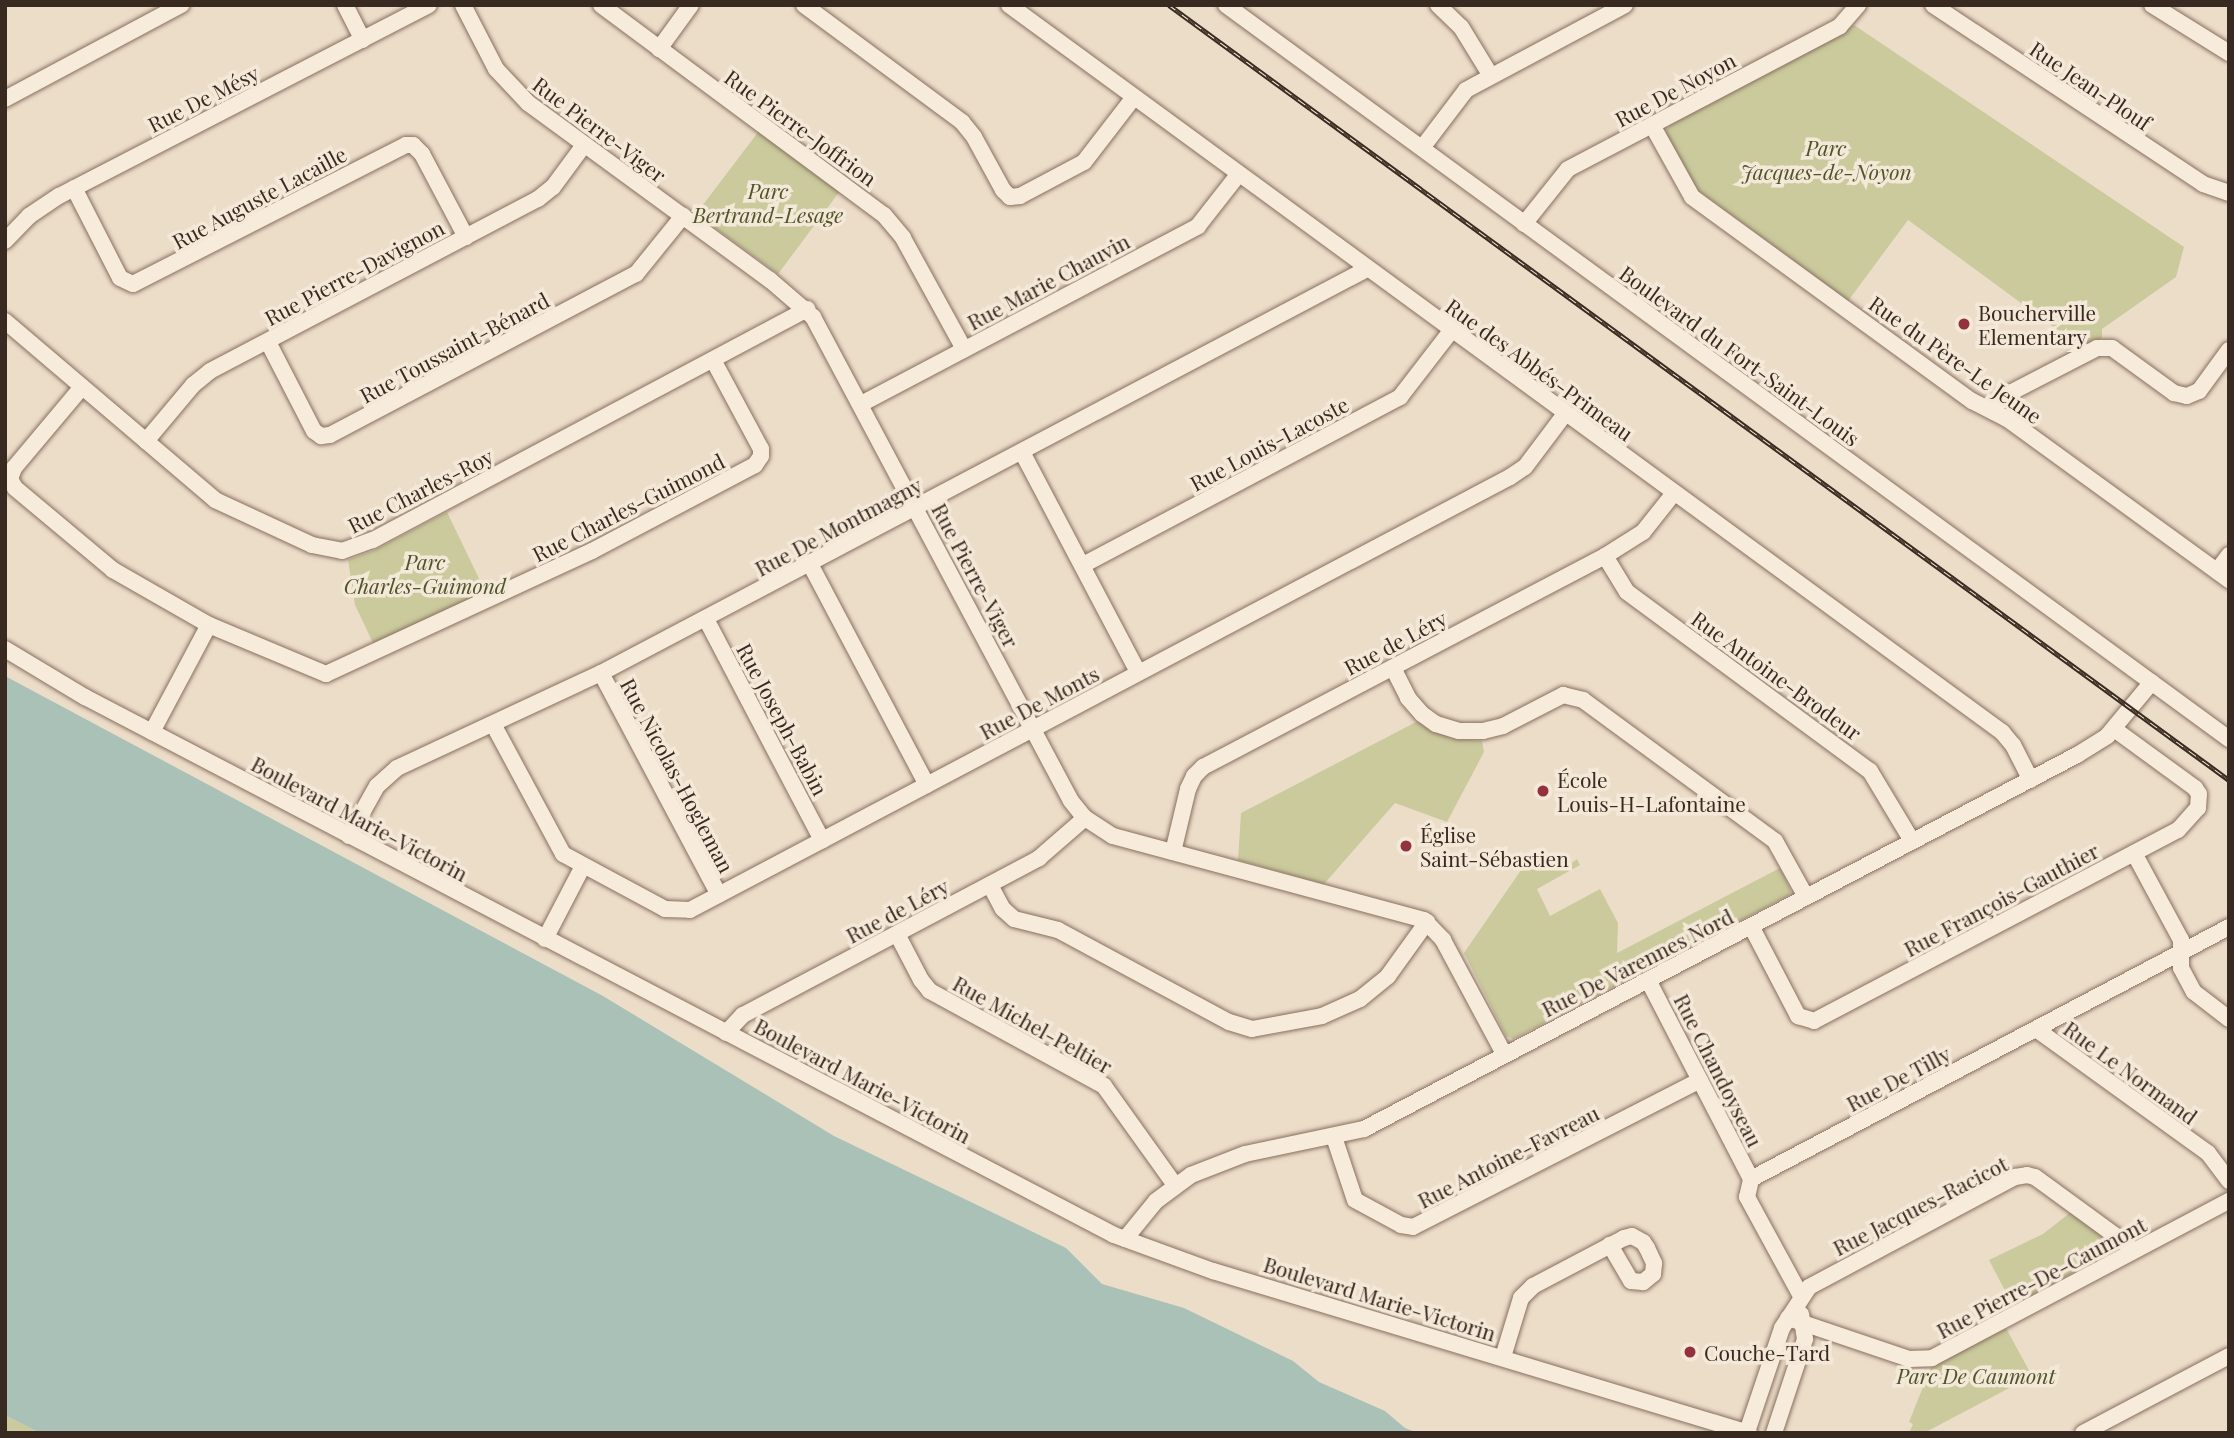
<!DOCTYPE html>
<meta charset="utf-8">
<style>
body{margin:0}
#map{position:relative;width:2234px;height:1438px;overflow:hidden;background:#ecddc9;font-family:"Playfair Display",serif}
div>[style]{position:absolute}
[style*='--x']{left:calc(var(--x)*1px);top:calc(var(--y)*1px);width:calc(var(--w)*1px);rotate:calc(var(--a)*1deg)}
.green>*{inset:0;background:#caca9d}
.water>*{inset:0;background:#a9c1b7}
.roads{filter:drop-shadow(0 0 2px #886f5e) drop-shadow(0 0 2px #886f5e)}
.minor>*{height:16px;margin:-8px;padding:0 8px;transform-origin:8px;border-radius:8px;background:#f7ecdc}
.rail>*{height:5px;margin-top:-2.5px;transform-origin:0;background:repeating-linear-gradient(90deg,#f4e8d8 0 8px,#392a21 0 16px);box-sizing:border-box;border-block:2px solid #392a21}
.dots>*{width:19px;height:19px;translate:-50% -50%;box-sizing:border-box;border:4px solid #f4e8d8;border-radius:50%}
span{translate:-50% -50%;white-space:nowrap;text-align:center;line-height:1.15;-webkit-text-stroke:7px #f4e8d8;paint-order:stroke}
.street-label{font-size:21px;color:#392a21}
.park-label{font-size:21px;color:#4f5429;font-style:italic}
.poi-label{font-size:21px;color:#392a21}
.left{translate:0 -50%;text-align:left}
.frame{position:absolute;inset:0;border:7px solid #392a21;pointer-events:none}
</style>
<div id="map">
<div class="green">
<i style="clip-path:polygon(1854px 25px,2184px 247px,2176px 277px,2102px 329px,2102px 338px,2081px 347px,1908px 220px,1848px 301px,1695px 188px,1665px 133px,1670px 125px)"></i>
<i style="clip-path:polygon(759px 131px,840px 191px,778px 274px,696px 214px)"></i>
<i style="clip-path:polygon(447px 512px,486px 593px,374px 645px,355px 605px,348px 560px,375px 550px)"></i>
<i style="clip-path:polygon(1418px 721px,1452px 739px,1482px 741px,1484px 752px,1447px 822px,1395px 803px,1324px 884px,1238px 860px,1241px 813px)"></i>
<i style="clip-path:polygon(1532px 854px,1567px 867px,1577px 859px,1580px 865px,1537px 889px,1550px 916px,1600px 889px,1618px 923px,1617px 953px,1780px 868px,1791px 891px,1789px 895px,1513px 1039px,1506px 1036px,1464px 953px)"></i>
<i style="clip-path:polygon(2071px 1212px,2115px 1245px,2114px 1250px,2013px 1306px,1989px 1260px,2043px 1234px)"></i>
<i style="clip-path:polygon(2006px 1328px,2032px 1376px,1924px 1433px,1909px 1433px,1913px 1424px,1909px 1422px,1931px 1367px)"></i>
<i style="clip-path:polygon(5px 1415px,40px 1433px,5px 1433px)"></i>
</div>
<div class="water">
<i style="clip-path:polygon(5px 676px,603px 996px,834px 1136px,1066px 1248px,1102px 1284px,1184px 1308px,1293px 1361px,1319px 1382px,1385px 1411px,1405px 1428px,1418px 1433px,40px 1433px,5px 1415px)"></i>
</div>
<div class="roads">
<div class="minor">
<i style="--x:345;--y:5;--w:39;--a:63"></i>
<i style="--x:463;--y:5;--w:72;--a:62.7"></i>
<i style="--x:496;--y:69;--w:47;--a:46.7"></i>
<i style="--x:528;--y:103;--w:300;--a:36.2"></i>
<i style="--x:770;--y:280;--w:57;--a:40.7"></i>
<i style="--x:813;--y:317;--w:548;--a:61.94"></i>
<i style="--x:1071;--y:801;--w:22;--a:51"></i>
<i style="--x:1085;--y:818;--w:33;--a:33"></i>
<i style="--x:1113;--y:836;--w:322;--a:15.1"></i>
<i style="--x:1424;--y:920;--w:28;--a:46"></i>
<i style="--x:1443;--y:940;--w:129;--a:61.8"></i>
<i style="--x:601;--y:5;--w:352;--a:36.6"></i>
<i style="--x:884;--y:215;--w:30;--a:50"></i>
<i style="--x:903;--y:238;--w:127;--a:61.2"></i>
<i style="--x:804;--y:5;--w:197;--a:36.5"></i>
<i style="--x:962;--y:122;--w:19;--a:51"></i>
<i style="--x:974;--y:137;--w:60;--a:61.3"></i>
<i style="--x:1003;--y:190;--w:10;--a:45"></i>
<i style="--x:1010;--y:197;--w:10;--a:-6"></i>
<i style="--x:1020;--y:196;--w:72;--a:-28"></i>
<i style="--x:1084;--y:162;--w:82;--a:-52.4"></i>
<i style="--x:1009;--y:5;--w:1231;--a:36.21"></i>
<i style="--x:2002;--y:732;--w:17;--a:50"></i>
<i style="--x:2013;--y:745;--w:39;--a:63"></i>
<i style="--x:1226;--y:5;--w:1243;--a:36.2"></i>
<i style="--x:1438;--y:5;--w:32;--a:44"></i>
<i style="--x:1461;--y:27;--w:57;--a:58.5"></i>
<i style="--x:1933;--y:5;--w:324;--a:33.5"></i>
<i style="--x:2203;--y:184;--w:28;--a:19"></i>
<i style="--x:2152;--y:5;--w:91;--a:31.9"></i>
<i style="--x:659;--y:49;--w:54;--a:-54"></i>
<i style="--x:5;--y:99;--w:200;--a:-28.1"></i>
<i style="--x:1652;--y:125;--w:82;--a:60.9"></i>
<i style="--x:1692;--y:197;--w:346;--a:36.1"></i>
<i style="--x:1972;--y:401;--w:38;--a:27"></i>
<i style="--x:2006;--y:418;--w:276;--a:36"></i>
<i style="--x:1422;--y:148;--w:73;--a:-52.8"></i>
<i style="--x:1466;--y:90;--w:180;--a:-28.1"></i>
<i style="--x:74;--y:188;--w:101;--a:62.9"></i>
<i style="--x:120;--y:278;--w:14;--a:25"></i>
<i style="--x:133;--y:284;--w:306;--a:-27"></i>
<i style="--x:406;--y:145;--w:7;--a:0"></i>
<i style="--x:413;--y:145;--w:13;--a:45"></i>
<i style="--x:422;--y:154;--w:94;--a:62.1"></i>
<i style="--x:1524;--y:224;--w:70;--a:-51.3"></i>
<i style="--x:1568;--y:169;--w:307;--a:-27.7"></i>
<i style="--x:1840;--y:26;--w:28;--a:-49"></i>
<i style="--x:5;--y:241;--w:35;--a:-46"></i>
<i style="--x:29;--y:216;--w:36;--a:-34"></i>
<i style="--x:59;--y:196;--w:416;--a:-27.3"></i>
<i style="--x:5;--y:321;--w:276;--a:40.4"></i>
<i style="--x:215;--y:500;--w:107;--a:24.9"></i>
<i style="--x:312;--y:545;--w:31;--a:11"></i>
<i style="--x:342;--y:551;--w:33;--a:-20"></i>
<i style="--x:373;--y:540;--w:492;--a:-28"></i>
<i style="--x:268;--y:342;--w:100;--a:62.7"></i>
<i style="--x:314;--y:431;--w:9;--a:36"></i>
<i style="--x:321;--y:436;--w:9;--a:-6"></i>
<i style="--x:330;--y:435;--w:346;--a:-27.8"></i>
<i style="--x:636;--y:274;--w:75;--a:-51"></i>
<i style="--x:82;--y:387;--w:106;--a:130"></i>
<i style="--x:14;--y:468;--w:12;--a:110"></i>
<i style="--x:10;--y:479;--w:10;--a:61"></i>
<i style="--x:15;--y:488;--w:128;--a:39.9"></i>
<i style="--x:113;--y:570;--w:111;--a:29.8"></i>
<i style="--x:209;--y:625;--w:127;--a:22.7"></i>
<i style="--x:326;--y:674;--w:293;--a:-24.8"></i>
<i style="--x:592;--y:551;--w:184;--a:-27.8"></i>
<i style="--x:755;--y:465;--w:11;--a:-56"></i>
<i style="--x:761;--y:456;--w:7;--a:-90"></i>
<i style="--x:761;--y:449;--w:101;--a:-118.3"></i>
<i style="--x:861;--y:404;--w:381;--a:-27.8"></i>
<i style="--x:1198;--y:226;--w:65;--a:-51.9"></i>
<i style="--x:1994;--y:412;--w:10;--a:-66"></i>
<i style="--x:1998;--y:403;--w:13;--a:-42"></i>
<i style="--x:2008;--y:394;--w:100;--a:-27.3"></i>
<i style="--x:2097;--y:348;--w:15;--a:0"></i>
<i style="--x:2112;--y:348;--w:77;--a:36"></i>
<i style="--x:2174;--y:393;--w:13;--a:13"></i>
<i style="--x:2187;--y:396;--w:13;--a:-23"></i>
<i style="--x:2199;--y:391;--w:51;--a:-53.8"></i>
<i style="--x:146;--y:441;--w:73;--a:-50"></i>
<i style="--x:193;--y:385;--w:22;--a:-39"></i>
<i style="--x:210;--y:371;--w:370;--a:-27.7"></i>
<i style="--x:538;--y:199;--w:19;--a:-39"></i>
<i style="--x:553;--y:187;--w:52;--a:-53.6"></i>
<i style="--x:1022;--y:452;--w:249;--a:62.2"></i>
<i style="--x:1605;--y:556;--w:42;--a:58.6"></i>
<i style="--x:1627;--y:592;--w:302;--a:36.4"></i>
<i style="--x:1870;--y:771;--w:82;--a:59"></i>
<i style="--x:810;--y:564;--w:250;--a:62.1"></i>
<i style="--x:1083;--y:565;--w:359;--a:-27.9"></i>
<i style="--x:1400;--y:397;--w:83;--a:-52.3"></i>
<i style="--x:2217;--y:571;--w:20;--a:-53"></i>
<i style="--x:706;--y:619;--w:250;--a:62.3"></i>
<i style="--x:5;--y:649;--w:93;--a:31"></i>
<i style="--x:85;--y:697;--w:1161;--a:27.6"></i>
<i style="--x:1114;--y:1235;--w:105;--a:20"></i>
<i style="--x:1213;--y:1271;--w:560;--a:16.82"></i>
<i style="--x:1393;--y:668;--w:34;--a:63"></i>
<i style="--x:1408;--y:698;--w:21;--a:49"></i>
<i style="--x:1422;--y:714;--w:17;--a:36"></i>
<i style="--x:1436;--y:724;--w:24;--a:17"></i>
<i style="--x:1459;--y:731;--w:24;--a:0"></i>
<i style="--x:1483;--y:731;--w:21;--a:-14"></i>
<i style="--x:1503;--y:726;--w:68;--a:-27.3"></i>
<i style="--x:1563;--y:695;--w:21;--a:14"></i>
<i style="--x:1583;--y:700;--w:238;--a:36.3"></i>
<i style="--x:1775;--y:841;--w:64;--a:61"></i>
<i style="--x:601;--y:673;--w:251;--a:62"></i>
<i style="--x:493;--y:724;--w:148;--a:61.7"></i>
<i style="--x:563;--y:854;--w:116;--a:28.3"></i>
<i style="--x:665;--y:909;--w:25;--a:2"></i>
<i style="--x:690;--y:910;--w:927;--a:-27.84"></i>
<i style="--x:1510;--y:477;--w:18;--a:-34"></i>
<i style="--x:1525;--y:467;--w:66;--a:-53"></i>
<i style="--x:152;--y:732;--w:121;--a:-62"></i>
<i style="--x:349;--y:836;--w:57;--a:-60.8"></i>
<i style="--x:377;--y:786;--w:27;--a:-42"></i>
<i style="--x:397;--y:768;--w:225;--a:-25"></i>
<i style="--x:601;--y:673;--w:866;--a:-27.81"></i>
<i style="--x:1173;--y:852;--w:65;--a:-76.6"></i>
<i style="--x:1188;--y:789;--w:14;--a:-65"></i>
<i style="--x:1194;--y:776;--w:13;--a:-45"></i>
<i style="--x:1203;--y:767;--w:454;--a:-27.7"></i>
<i style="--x:1605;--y:556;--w:45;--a:-32.3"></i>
<i style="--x:1643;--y:532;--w:50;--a:-51.5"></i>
<i style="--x:2134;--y:853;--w:99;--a:61.6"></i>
<i style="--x:2181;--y:940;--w:28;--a:90"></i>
<i style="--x:2181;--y:968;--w:27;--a:62"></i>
<i style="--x:2194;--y:992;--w:44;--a:37.6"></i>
<i style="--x:990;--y:885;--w:27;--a:62"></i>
<i style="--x:1003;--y:909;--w:15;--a:42"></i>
<i style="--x:1014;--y:919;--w:45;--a:14"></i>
<i style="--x:1058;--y:930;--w:194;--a:28.3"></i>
<i style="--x:1229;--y:1022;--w:24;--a:17"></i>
<i style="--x:1252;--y:1029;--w:71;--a:-10.5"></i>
<i style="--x:1322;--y:1016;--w:42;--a:-24.1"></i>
<i style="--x:1360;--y:999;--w:36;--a:-39"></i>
<i style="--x:1388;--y:976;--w:67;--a:-54.2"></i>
<i style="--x:1751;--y:926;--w:102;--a:62.4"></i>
<i style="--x:1798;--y:1016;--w:17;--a:17"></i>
<i style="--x:1814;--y:1021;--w:411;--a:-27.7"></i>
<i style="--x:2178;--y:830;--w:30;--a:-48"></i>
<i style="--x:2198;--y:808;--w:14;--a:-86"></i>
<i style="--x:2199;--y:794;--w:7;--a:-124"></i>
<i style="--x:2195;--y:788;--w:100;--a:-143.9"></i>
<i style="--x:897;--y:934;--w:52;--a:62.4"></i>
<i style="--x:921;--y:980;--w:14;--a:51"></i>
<i style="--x:930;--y:991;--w:198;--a:28.6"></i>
<i style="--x:1104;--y:1086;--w:122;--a:54.4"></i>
<i style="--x:545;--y:939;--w:82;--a:-62.5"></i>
<i style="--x:1648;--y:980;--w:224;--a:62.6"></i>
<i style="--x:2036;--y:1029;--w:212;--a:35.8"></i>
<i style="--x:2208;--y:1153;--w:35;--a:53"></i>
<i style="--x:726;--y:1033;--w:25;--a:-47"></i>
<i style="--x:743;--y:1015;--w:335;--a:-27.9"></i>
<i style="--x:1039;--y:858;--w:61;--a:-41"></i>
<i style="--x:1334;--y:1137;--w:66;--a:71.6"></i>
<i style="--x:1355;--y:1200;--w:52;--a:28.5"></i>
<i style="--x:1401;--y:1225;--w:12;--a:9"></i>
<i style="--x:1413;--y:1227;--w:322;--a:-27.1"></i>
<i style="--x:1125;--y:1239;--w:49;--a:-50.8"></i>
<i style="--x:1156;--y:1201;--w:44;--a:-36.6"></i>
<i style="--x:1191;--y:1175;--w:58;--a:-21.3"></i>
<i style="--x:1245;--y:1154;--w:122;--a:-11.9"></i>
<i style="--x:1364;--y:1129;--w:805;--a:-27.68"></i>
<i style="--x:2077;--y:755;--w:36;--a:-32"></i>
<i style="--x:2107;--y:736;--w:70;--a:-50.2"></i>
<i style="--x:1801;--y:1296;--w:113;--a:-118.6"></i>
<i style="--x:1747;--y:1197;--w:18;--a:-77"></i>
<i style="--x:1751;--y:1179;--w:540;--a:-27.8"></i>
<i style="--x:1788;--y:1318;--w:128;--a:18.7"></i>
<i style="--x:1909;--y:1359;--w:23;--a:-2"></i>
<i style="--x:1932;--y:1358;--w:336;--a:-27.9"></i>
<i style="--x:1503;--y:1357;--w:62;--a:-73"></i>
<i style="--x:1521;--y:1298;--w:17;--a:-45"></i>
<i style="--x:1533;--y:1286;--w:103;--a:-27.8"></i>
<i style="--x:1624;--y:1238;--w:8;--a:-14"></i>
<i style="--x:1632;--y:1236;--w:13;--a:29"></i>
<i style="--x:1643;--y:1242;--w:7;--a:56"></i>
<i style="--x:1647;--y:1248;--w:17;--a:65"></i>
<i style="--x:1654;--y:1263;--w:11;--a:95"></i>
<i style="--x:1653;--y:1274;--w:13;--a:141"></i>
<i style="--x:1643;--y:1282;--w:12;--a:-175"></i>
<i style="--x:1631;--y:1281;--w:42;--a:-120.3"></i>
<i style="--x:1747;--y:1432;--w:110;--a:-71.4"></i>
<i style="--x:1782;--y:1328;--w:49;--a:-56.6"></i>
<i style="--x:1809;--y:1287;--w:234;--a:-28.1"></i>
<i style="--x:2015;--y:1177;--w:12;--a:-9"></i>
<i style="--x:2027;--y:1175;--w:8;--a:14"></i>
<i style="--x:2035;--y:1177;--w:114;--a:36.1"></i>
<i style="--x:2127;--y:1244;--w:9;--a:58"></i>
<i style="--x:1774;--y:1433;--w:99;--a:-71.7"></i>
<i style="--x:1805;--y:1339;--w:25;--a:-99"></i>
<i style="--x:2083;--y:1433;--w:165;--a:-27.8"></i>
</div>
</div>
<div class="rail">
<i style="--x:1169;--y:5;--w:1313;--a:36.17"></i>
</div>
<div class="dots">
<i style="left:1964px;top:324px;background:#93313e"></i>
<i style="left:1543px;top:791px;background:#93313e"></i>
<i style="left:1406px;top:846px;background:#93313e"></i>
<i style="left:1690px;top:1352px;background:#93313e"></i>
</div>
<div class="street-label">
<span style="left:2091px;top:85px;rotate:34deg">Rue Jean-Plouf</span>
<span style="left:1675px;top:89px;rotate:-28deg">Rue De Noyon</span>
<span style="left:203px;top:98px;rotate:-27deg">Rue De Mésy</span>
<span style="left:801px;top:127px;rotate:36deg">Rue Pierre-Joffrion</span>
<span style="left:600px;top:129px;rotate:37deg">Rue Pierre-Viger</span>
<span style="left:259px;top:197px;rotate:-28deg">Rue Auguste Lacaille</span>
<span style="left:354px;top:272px;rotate:-28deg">Rue Pierre-Davignon</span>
<span style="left:1048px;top:281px;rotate:-28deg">Rue Marie Chauvin</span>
<span style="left:454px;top:347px;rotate:-28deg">Rue Toussaint-Bénard</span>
<span style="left:1740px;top:355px;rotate:36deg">Boulevard du Fort-Saint-Louis</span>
<span style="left:1956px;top:359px;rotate:35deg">Rue du Père-Le Jeune</span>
<span style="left:1540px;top:369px;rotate:36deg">Rue des Abbés-Primeau</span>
<span style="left:1269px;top:443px;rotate:-28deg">Rue Louis-Lacoste</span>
<span style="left:420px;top:490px;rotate:-27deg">Rue Charles-Roy</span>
<span style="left:628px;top:507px;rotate:-27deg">Rue Charles-Guimond</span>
<span style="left:838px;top:526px;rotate:-28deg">Rue De Montmagny</span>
<span style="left:976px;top:575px;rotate:62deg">Rue Pierre-Viger</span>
<span style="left:1395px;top:642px;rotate:-28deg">Rue de Léry</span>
<span style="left:1777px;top:675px;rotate:36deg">Rue Antoine-Brodeur</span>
<span style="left:1039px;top:702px;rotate:-28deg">Rue De Monts</span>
<span style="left:783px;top:719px;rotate:62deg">Rue Joseph-Babin</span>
<span style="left:678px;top:775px;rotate:62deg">Rue Nicolas-Hogleman</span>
<span style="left:360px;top:818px;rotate:28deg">Boulevard Marie-Victorin</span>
<span style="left:2001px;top:899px;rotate:-28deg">Rue François-Gauthier</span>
<span style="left:897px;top:910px;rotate:-28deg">Rue de Léry</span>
<span style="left:1637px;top:962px;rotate:-27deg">Rue De Varennes Nord</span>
<span style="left:1033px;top:1024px;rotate:29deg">Rue Michel-Peltier</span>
<span style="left:1719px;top:1070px;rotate:63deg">Rue Chandoyseau</span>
<span style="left:2131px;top:1072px;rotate:36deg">Rue Le Normand</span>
<span style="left:1898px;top:1078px;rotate:-28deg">Rue De Tilly</span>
<span style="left:863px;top:1080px;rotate:28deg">Boulevard Marie-Victorin</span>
<span style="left:1508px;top:1156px;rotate:-27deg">Rue Antoine-Favreau</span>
<span style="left:1920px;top:1205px;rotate:-27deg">Rue Jacques-Racicot</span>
<span style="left:2041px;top:1277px;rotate:-28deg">Rue Pierre-De-Caumont</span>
<span style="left:1380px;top:1298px;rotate:17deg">Boulevard Marie-Victorin</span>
</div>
<div class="park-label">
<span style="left:1826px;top:159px">Parc<br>Jacques-de-Noyon</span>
<span style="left:768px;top:202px">Parc<br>Bertrand-Lesage</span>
<span style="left:425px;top:573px">Parc<br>Charles-Guimond</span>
<span style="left:1976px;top:1375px">Parc De Caumont</span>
</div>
<div class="poi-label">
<span class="left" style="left:1978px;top:324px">Boucherville<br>Elementary</span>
<span class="left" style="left:1557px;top:791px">École<br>Louis-H-Lafontaine</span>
<span class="left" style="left:1420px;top:846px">Église<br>Saint-Sébastien</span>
<span class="left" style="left:1704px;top:1352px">Couche-Tard</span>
</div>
<div class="frame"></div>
</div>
